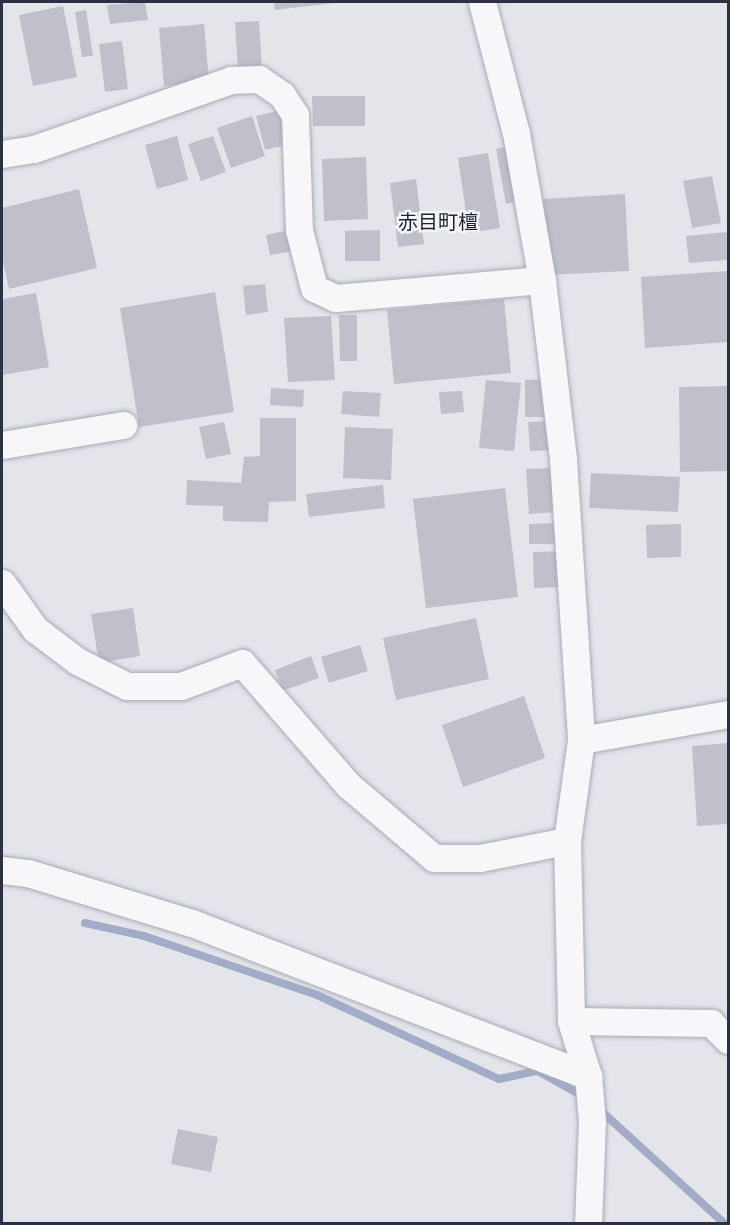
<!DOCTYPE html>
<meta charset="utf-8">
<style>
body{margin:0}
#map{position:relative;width:730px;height:1225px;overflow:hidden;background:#e4e5eb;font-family:Karla,"Noto Sans JP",sans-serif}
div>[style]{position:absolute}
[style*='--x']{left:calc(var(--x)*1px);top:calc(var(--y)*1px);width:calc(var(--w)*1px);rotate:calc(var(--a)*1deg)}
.stream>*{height:8px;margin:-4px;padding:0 4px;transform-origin:4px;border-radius:4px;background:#a3acc7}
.building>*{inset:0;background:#bfc0ca}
.roads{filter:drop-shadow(0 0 2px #a9abb5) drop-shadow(0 0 2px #a9abb5)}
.minor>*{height:27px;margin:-13.5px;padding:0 13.5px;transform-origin:13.5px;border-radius:13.5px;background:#f7f7f9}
span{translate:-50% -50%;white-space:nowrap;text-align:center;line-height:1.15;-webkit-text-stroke:5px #f4f5f8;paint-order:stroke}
.quarter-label{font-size:20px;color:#1f2133}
.frame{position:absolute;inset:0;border:3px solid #2d3042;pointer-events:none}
</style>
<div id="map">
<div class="stream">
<i style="--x:85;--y:923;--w:60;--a:12.4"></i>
<i style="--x:144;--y:936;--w:183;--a:18.8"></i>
<i style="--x:317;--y:995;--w:200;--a:24.8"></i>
<i style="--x:499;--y:1079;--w:40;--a:-12"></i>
<i style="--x:538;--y:1071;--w:53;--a:29.5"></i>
<i style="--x:599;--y:1109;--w:171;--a:42.4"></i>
</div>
<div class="building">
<i style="clip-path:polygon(145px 2px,148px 20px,110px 24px,107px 5px)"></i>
<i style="clip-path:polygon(274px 2px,334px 2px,334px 3px,275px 10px)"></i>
<i style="clip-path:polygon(63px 6px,77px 77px,33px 86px,19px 15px)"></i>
<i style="clip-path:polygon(86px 10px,93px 56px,82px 57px,75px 12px)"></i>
<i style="clip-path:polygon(259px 21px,262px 69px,238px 70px,235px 22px)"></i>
<i style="clip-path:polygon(204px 24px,209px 82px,164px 86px,159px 28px)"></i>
<i style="clip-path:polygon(122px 41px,128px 89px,105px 92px,99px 44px)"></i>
<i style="clip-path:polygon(312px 96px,365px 96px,365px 126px,313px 126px)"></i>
<i style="clip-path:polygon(286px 109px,294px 143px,265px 150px,256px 116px)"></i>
<i style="clip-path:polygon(252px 116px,265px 156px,231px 168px,217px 128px)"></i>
<i style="clip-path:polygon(177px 136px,188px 180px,157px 189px,145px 145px)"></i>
<i style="clip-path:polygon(213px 136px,226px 172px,201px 181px,188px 144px)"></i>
<i style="clip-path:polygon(511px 146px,520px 201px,506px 204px,496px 149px)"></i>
<i style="clip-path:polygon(488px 153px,500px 228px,469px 233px,458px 158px)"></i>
<i style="clip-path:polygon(366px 157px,368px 219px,324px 221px,322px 159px)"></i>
<i style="clip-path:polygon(712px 176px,721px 223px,692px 228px,683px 181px)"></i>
<i style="clip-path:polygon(416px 179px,424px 244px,398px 247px,390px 183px)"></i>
<i style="clip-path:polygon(79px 189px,97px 268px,9px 289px,2px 257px,2px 208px)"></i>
<i style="clip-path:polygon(625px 194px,629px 271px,547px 275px,543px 199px)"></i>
<i style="clip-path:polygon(289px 230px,293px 251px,270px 255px,266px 235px)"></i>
<i style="clip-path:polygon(380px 230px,380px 261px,345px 261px,345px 231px)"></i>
<i style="clip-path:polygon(728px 232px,728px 260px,689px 263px,686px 236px)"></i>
<i style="clip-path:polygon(728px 271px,728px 342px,645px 348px,641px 277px)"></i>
<i style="clip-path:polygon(265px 284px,268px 312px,246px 315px,243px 286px)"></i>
<i style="clip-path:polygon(215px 292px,234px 412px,139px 427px,120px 308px)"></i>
<i style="clip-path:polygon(36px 293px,49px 367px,2px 375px,2px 299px)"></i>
<i style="clip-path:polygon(504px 299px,511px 373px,394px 384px,387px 310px)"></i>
<i style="clip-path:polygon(339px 315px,357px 315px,357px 361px,340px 361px)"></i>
<i style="clip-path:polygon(331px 316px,335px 380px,288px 382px,284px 318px)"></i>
<i style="clip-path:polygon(548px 379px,548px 417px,525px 417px,525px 380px)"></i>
<i style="clip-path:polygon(486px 380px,521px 383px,514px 451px,479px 448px)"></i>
<i style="clip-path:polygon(728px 386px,728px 471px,680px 472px,679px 387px)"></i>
<i style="clip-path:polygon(271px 388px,304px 390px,303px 407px,270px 405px)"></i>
<i style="clip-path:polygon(343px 391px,381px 393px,379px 417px,341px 414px)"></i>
<i style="clip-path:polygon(462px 391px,464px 412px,441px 414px,439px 392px)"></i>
<i style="clip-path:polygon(260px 418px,296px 418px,296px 501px,269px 502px,268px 522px,223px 521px,223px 506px,186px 505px,187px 480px,241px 483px,244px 457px,260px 456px)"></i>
<i style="clip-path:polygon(552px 421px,553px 450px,530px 451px,528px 422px)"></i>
<i style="clip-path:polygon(224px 422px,231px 454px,206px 459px,199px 427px)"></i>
<i style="clip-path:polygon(345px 427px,393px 429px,391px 480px,343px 478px)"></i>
<i style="clip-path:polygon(553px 468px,555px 512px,529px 514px,526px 469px)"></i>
<i style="clip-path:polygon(591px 473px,680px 477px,678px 512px,589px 508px)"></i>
<i style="clip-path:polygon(383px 485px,385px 508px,309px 517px,306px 494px)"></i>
<i style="clip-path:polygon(505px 488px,518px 597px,426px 608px,413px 499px)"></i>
<i style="clip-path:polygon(556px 523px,556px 544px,529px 544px,529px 524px)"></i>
<i style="clip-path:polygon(681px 524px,681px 557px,647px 558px,646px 525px)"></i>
<i style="clip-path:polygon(564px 551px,564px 587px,534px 588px,533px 552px)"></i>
<i style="clip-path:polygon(133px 608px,140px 656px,99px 663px,91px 614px)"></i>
<i style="clip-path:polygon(476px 618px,489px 679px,396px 700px,383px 638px)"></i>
<i style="clip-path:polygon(360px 645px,368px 671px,329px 683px,321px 657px)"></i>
<i style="clip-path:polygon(311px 656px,319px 678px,282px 691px,275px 670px)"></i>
<i style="clip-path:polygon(524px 696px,545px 758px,463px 787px,442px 725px)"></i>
<i style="clip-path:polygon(728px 743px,728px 824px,697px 826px,692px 746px)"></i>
<i style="clip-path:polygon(178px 1129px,218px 1137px,211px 1172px,171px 1164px)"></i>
</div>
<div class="roads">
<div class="minor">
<i style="--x:482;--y:2;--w:135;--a:75.5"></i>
<i style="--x:516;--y:133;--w:149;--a:80"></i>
<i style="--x:542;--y:280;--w:180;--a:83.3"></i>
<i style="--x:563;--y:459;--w:282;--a:86.3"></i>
<i style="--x:581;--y:740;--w:102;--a:97.9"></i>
<i style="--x:567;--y:841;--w:180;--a:88.7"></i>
<i style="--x:571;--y:1021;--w:58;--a:72.8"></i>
<i style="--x:588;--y:1076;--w:45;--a:84.9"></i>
<i style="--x:592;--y:1121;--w:103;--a:92.2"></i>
<i style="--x:2;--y:154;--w:32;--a:-9"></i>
<i style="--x:34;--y:149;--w:209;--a:-19.3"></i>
<i style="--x:231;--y:80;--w:28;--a:-2"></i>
<i style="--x:259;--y:79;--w:28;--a:35"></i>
<i style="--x:282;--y:95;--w:24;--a:57"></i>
<i style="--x:295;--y:115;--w:115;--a:88"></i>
<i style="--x:299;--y:230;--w:60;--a:75.5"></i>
<i style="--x:314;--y:288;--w:23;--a:25"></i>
<i style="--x:335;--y:298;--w:208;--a:-5"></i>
<i style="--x:2;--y:445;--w:123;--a:-9.4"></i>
<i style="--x:2;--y:583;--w:57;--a:54.3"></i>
<i style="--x:35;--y:629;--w:53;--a:37.3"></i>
<i style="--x:77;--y:661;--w:56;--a:26.6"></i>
<i style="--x:127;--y:686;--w:54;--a:0"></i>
<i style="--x:181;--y:686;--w:65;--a:-20.7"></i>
<i style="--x:242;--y:663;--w:162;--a:49"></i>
<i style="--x:348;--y:785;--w:113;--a:40.3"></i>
<i style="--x:434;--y:858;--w:46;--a:0"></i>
<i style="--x:480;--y:858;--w:89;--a:-11.1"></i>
<i style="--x:581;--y:740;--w:149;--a:-10"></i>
<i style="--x:2;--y:870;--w:26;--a:7"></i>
<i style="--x:28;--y:873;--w:171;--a:17"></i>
<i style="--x:192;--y:923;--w:425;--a:21.1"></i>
<i style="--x:571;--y:1021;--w:140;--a:0.8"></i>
<i style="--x:711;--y:1023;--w:24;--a:45"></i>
</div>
</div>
<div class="quarter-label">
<span style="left:438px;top:222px">赤目町檀</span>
</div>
<div class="frame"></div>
</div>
